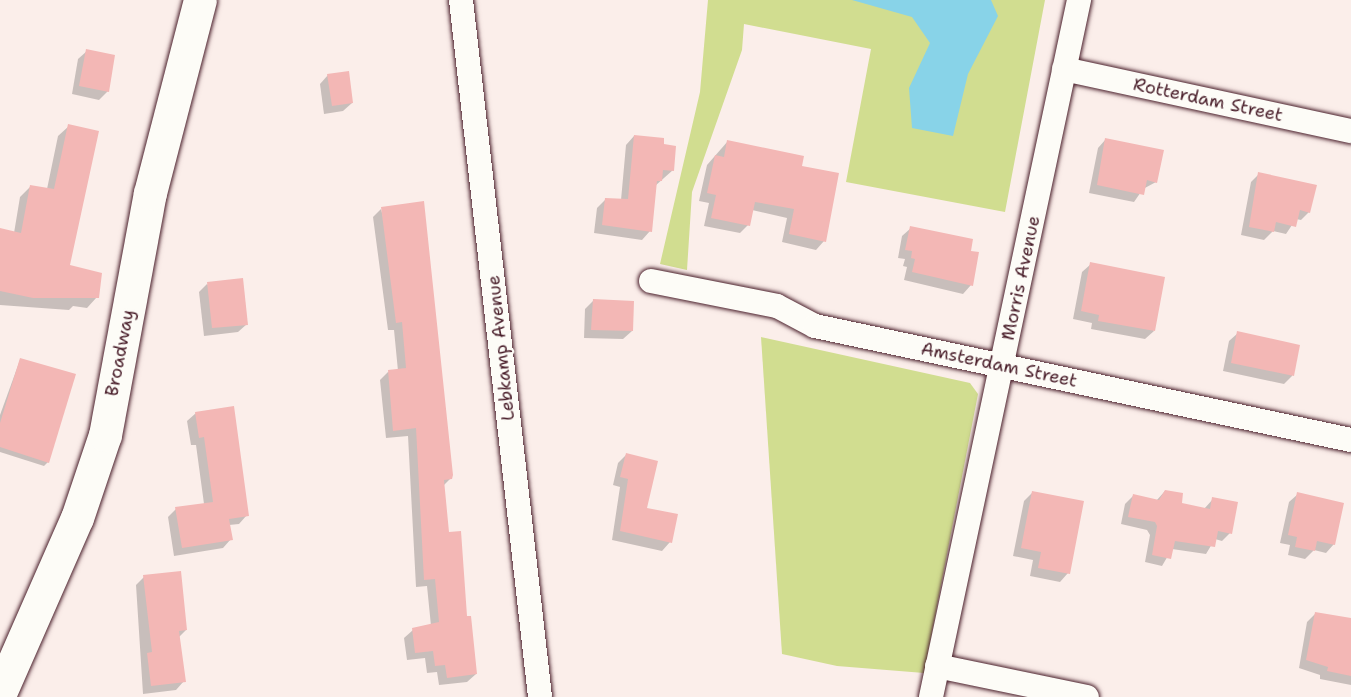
<!DOCTYPE html>
<style>
body{margin:0}
#map{position:relative;width:1351px;height:697px;overflow:hidden;background:#fbeeea;font-family:"Shantell Sans",sans-serif}
div>[style]{position:absolute}
[style*='--x']{left:calc(var(--x)*1px);top:calc(var(--y)*1px);width:calc(var(--w)*1px);rotate:calc(var(--a)*1deg)}
.green>*{inset:0;background:#d1dd90}
.water>*{inset:0;background:#88d3e8}
.shadow>*{inset:0;background:#0003}
.building>*{inset:0;background:#f3b7b5}
.roads{filter:drop-shadow(0 0 2px #4a1f2b) drop-shadow(0 0 2px #4a1f2b)}
.street>*{height:24px;margin:-12px;padding:0 12px;transform-origin:12px;border-radius:12px;background:#fdfcf7}
.secondary>*{height:33px;margin:-16.5px;padding:0 16.5px;transform-origin:16.5px;border-radius:16.5px;background:#fdfcf7}
span{translate:-50% -50%;white-space:nowrap;text-align:center;line-height:1.15;-webkit-text-stroke:4.5px #fdfcf7;paint-order:stroke}
.street-label{font-size:18px;color:#4a1f2b}
</style>
<div id="map">
<div class="green">
<i style="clip-path:polygon(708px 0,1045px 0,1005px 212px,846px 182px,871px 49px,744px 24px,742px 50px,692px 192px,687px 270px,660px 264px,700px 92px)"></i>
<i style="clip-path:polygon(761px 337px,970px 383px,978px 394px,924px 673px,837px 666px,782px 654px)"></i>
</div>
<div class="water">
<i style="clip-path:polygon(852px 0,991px 0,998px 16px,968px 74px,953px 136px,912px 128px,909px 88px,930px 43px,912px 17px)"></i>
</div>
<div class="shadow">
<i style="clip-path:polygon(87px 51px,108px 91px,99px 100px,72px 94px,78px 59px)"></i>
<i style="clip-path:polygon(328px 75px,352px 103px,343px 111px,324px 114px,320px 84px)"></i>
<i style="clip-path:polygon(69px 126px,69px 266px,97px 297px,87px 308px,73px 306px,69px 310px,0 305px,0 230px,14px 233px,20px 197px,31px 186px,47px 189px,58px 136px)"></i>
<i style="clip-path:polygon(634px 136px,662px 146px,673px 170px,655px 186px,650px 231px,642px 240px,594px 233px,597px 208px,605px 200px,621px 200px,626px 145px)"></i>
<i style="clip-path:polygon(1106px 139px,1156px 182px,1143px 189px,1134px 202px,1089px 193px,1098px 148px)"></i>
<i style="clip-path:polygon(728px 141px,800px 167px,824px 241px,816px 250px,782px 242px,787px 218px,752px 210px,748px 225px,740px 233px,704px 226px,709px 203px,699px 201px,707px 165px)"></i>
<i style="clip-path:polygon(1259px 174px,1309px 212px,1301px 220px,1296px 219px,1286px 234px,1273px 231px,1264px 240px,1241px 235px,1251px 182px)"></i>
<i style="clip-path:polygon(381px 209px,451px 478px,443px 486px,447px 534px,476px 674px,467px 682px,439px 685px,437px 672px,427px 673px,425px 658px,407px 660px,404px 638px,413px 630px,431px 626px,427px 586px,416px 587px,408px 436px,386px 438px,380px 380px,388px 372px,398px 371px,394px 330px,388px 330px,373px 217px)"></i>
<i style="clip-path:polygon(911px 228px,969px 252px,971px 285px,963px 294px,904px 280px,907px 267px,903px 266px,905px 259px,898px 258px,902px 236px)"></i>
<i style="clip-path:polygon(1091px 264px,1154px 331px,1145px 339px,1091px 329px,1092px 323px,1073px 319px,1082px 272px)"></i>
<i style="clip-path:polygon(207px 284px,247px 324px,238px 332px,204px 336px,199px 292px)"></i>
<i style="clip-path:polygon(593px 301px,632px 331px,623px 339px,584px 338px,585px 309px)"></i>
<i style="clip-path:polygon(1238px 333px,1298px 346px,1292px 376px,1284px 384px,1223px 371px,1229px 341px)"></i>
<i style="clip-path:polygon(20px 360px,48px 462px,44px 466px,0 452px,0 415px)"></i>
<i style="clip-path:polygon(196px 413px,247px 515px,239px 524px,229px 525px,231px 539px,223px 548px,174px 556px,168px 517px,176px 509px,204px 504px,196px 445px,191px 445px,187px 421px)"></i>
<i style="clip-path:polygon(626px 455px,646px 509px,670px 542px,662px 551px,612px 540px,620px 487px,613px 485px,618px 463px)"></i>
<i style="clip-path:polygon(1165px 491px,1180px 504px,1204px 509px,1213px 499px,1230px 533px,1222px 541px,1215px 539px,1206px 554px,1172px 549px,1162px 566px,1145px 562px,1150px 535px,1147px 530px,1121px 524px,1125px 504px,1133px 496px,1156px 501px)"></i>
<i style="clip-path:polygon(1032px 493px,1068px 573px,1060px 582px,1030px 576px,1033px 560px,1013px 556px,1024px 501px)"></i>
<i style="clip-path:polygon(1298px 494px,1334px 544px,1326px 553px,1314px 550px,1305px 559px,1288px 555px,1290px 545px,1280px 543px,1289px 502px)"></i>
<i style="clip-path:polygon(144px 577px,186px 630px,179px 637px,184px 681px,176px 690px,143px 694px,136px 585px)"></i>
<i style="clip-path:polygon(1316px 613px,1351px 620px,1351px 685px,1320px 679px,1320px 675px,1299px 668px,1307px 622px)"></i>
</div>
<div class="building">
<i style="clip-path:polygon(86px 49px,115px 55px,109px 92px,79px 86px)"></i>
<i style="clip-path:polygon(349px 71px,353px 103px,332px 106px,327px 74px)"></i>
<i style="clip-path:polygon(68px 124px,99px 131px,70px 265px,102px 273px,99px 298px,33px 298px,0 291px,0 228px,21px 233px,30px 185px,54px 189px)"></i>
<i style="clip-path:polygon(634px 135px,664px 138px,664px 144px,676px 146px,674px 171px,663px 170px,662px 181px,657px 181px,652px 232px,602px 225px,605px 198px,628px 199px)"></i>
<i style="clip-path:polygon(1105px 138px,1164px 150px,1157px 183px,1147px 180px,1144px 195px,1097px 185px)"></i>
<i style="clip-path:polygon(727px 140px,804px 156px,802px 166px,839px 173px,826px 242px,789px 234px,794px 209px,755px 202px,750px 226px,711px 218px,716px 195px,707px 193px,715px 155px,724px 157px)"></i>
<i style="clip-path:polygon(1258px 172px,1317px 185px,1310px 213px,1300px 210px,1296px 227px,1276px 222px,1274px 232px,1249px 227px)"></i>
<i style="clip-path:polygon(424px 201px,453px 475px,452px 479px,444px 480px,449px 532px,461px 531px,467px 616px,471px 616px,477px 674px,447px 678px,445px 665px,435px 666px,433px 651px,415px 653px,412px 628px,439px 622px,435px 579px,424px 580px,416px 428px,393px 431px,388px 370px,406px 368px,402px 322px,396px 323px,381px 207px)"></i>
<i style="clip-path:polygon(910px 226px,973px 239px,971px 251px,979px 252px,973px 286px,912px 272px,915px 259px,911px 258px,912px 251px,905px 250px)"></i>
<i style="clip-path:polygon(1090px 262px,1165px 277px,1155px 331px,1098px 321px,1099px 315px,1081px 311px)"></i>
<i style="clip-path:polygon(243px 278px,248px 325px,212px 328px,207px 282px)"></i>
<i style="clip-path:polygon(593px 299px,634px 301px,633px 331px,591px 330px)"></i>
<i style="clip-path:polygon(1237px 331px,1300px 345px,1294px 376px,1231px 363px)"></i>
<i style="clip-path:polygon(20px 358px,76px 374px,49px 463px,0 447px,0 423px)"></i>
<i style="clip-path:polygon(234px 406px,249px 516px,229px 519px,233px 540px,182px 548px,175px 507px,213px 502px,204px 437px,199px 438px,195px 412px)"></i>
<i style="clip-path:polygon(626px 453px,658px 461px,647px 508px,678px 514px,672px 543px,620px 531px,628px 479px,620px 477px)"></i>
<i style="clip-path:polygon(1165px 490px,1183px 493px,1182px 503px,1210px 509px,1212px 497px,1238px 502px,1232px 534px,1218px 531px,1215px 547px,1175px 541px,1171px 559px,1152px 555px,1157px 526px,1155px 522px,1128px 517px,1133px 494px,1159px 500px)"></i>
<i style="clip-path:polygon(1032px 491px,1084px 501px,1070px 574px,1038px 568px,1041px 552px,1021px 548px)"></i>
<i style="clip-path:polygon(1297px 492px,1344px 503px,1335px 545px,1317px 541px,1315px 551px,1295px 547px,1297px 537px,1288px 535px)"></i>
<i style="clip-path:polygon(181px 571px,187px 630px,179px 631px,186px 682px,151px 686px,147px 653px,152px 652px,143px 575px)"></i>
<i style="clip-path:polygon(1315px 612px,1351px 618px,1351px 676px,1327px 671px,1328px 667px,1306px 660px)"></i>
</div>
<div class="roads">
<div class="street">
<i style="--x:461;--y:0;--w:701;--a:83.53"></i>
<i style="--x:1064;--y:69;--w:294;--a:12.2"></i>
<i style="--x:651;--y:281;--w:128;--a:11.2"></i>
<i style="--x:777;--y:306;--w:43;--a:27.8"></i>
<i style="--x:815;--y:326;--w:548;--a:12.01"></i>
<i style="--x:937;--y:666;--w:153;--a:11.7"></i>
<i style="--x:931;--y:697;--w:713;--a:-78.01"></i>
</div>
<div class="secondary">
<i style="--x:0;--y:693;--w:191;--a:-66.3"></i>
<i style="--x:77;--y:518;--w:88;--a:-71.4"></i>
<i style="--x:105;--y:435;--w:246;--a:-79.5"></i>
<i style="--x:150;--y:193;--w:199;--a:-75.5"></i>
</div>
</div>
<div class="street-label">
<span style="left:1208px;top:100px;rotate:12deg">Rotterdam Street</span>
<span style="left:1021px;top:278px;rotate:-78deg">Morris Avenue</span>
<span style="left:501px;top:348px;rotate:-96deg">Lebkamp Avenue</span>
<span style="left:120px;top:353px;rotate:-79deg">Broadway</span>
<span style="left:999px;top:365px;rotate:12deg">Amsterdam Street</span>
</div>
</div>
